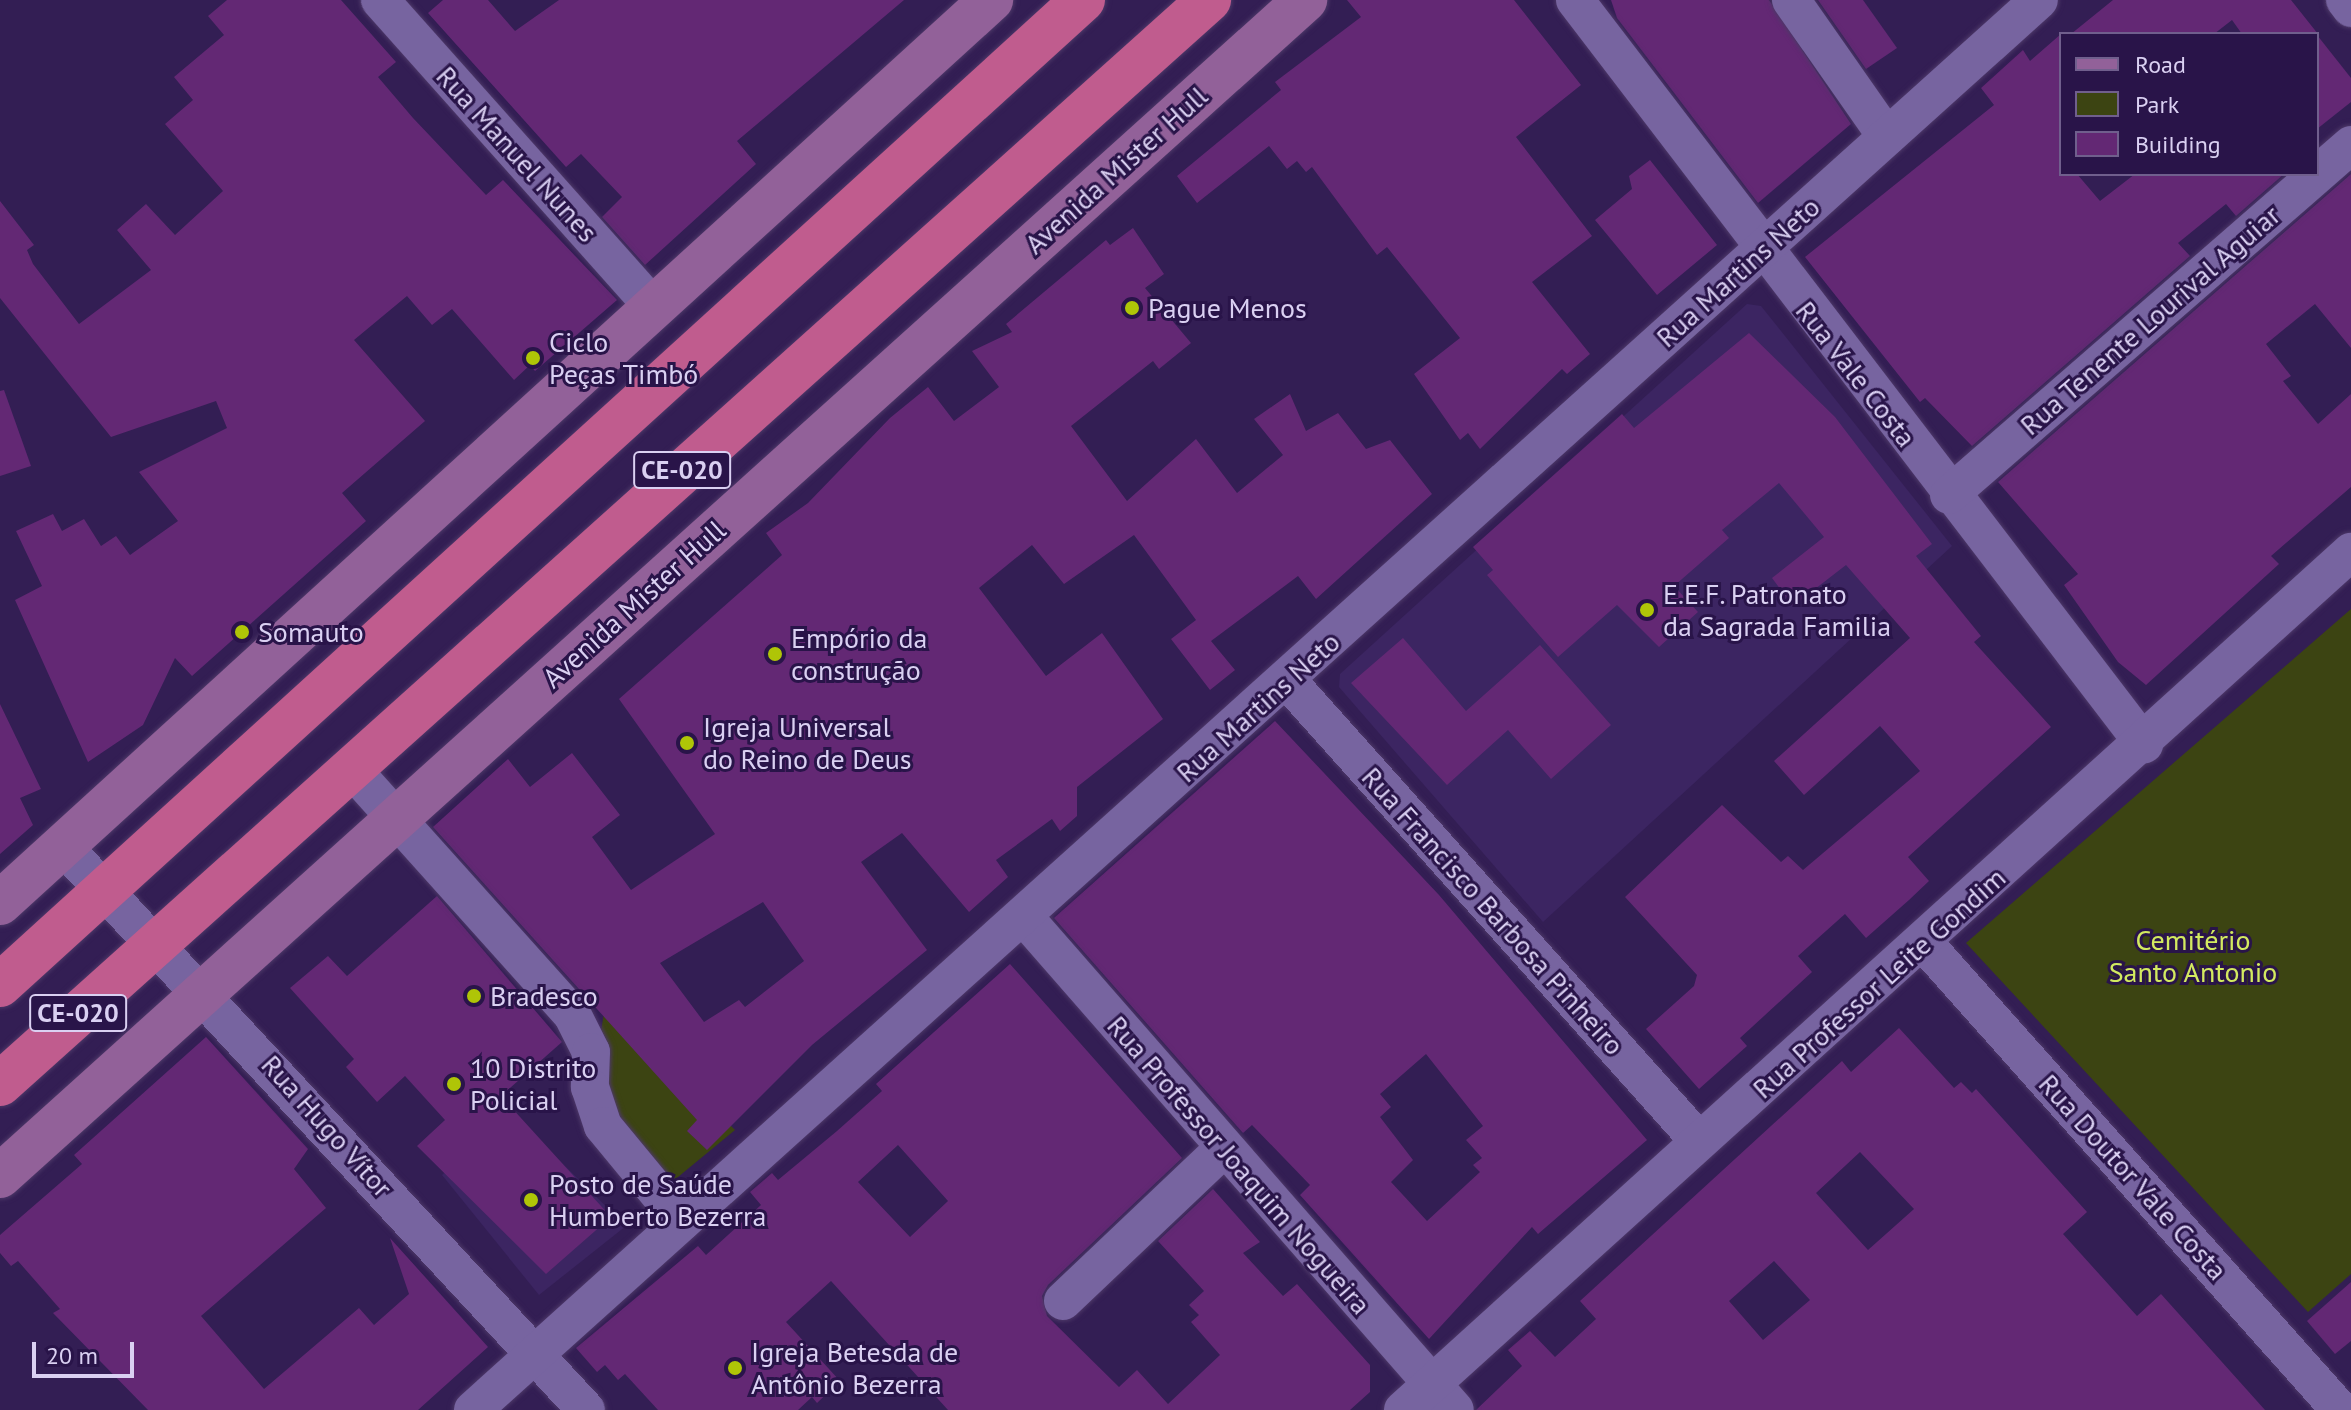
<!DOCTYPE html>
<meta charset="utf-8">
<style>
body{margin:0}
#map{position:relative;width:2351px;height:1410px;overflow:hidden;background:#331e54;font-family:"PT Sans",sans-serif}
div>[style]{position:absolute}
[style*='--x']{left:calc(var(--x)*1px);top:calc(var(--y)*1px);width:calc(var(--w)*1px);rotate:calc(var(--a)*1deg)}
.built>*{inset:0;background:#3c2562}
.green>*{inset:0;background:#3c4412}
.building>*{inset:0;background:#632874}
.roads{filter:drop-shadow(0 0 2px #4d3868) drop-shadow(0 0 2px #4d3868)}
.minor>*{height:38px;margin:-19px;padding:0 19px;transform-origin:19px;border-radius:19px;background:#7764a0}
.secondary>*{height:44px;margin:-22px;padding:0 22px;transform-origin:22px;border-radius:22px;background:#926199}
.trunk>*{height:44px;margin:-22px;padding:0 22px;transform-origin:22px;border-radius:22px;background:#c05c8e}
.dots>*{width:22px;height:22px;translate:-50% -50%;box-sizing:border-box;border:4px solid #291449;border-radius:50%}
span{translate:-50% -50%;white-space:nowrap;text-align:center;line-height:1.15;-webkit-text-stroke:6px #291449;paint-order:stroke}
.shield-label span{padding:2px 6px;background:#291449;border:2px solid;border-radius:6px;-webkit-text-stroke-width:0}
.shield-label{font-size:26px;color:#dad0f2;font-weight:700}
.street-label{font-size:28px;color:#dad0f2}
.poi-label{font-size:28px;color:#dad0f2}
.left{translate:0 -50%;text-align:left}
.park-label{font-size:28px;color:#d3ea60}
.legend{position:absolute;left:2059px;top:32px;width:260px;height:144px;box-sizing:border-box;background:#291449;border:2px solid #705f8d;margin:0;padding:10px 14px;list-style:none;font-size:24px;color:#dad0f2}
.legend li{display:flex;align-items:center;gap:16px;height:40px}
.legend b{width:40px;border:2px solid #705f8d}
.scale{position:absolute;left:32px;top:1342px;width:102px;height:36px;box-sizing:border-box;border:4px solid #dad0f2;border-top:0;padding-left:10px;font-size:24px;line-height:28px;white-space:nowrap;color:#dad0f2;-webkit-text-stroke:6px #291449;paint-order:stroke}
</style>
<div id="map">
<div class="built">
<i style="clip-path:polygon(1747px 304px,1761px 306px,1952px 546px,1543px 922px,1339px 687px,1340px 674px)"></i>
<i style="clip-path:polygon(511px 1113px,626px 1226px,539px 1295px,442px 1175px)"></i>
</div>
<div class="green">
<i style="clip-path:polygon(2351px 609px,2351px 1274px,2308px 1312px,1966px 943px)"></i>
<i style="clip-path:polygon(606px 1001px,735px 1130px,672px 1182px,610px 1114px,599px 1043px)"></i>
</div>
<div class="building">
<i style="clip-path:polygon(227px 0,341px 0,396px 62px,378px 77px,413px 118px,486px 195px,503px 180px,617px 300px,535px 371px,530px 365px,514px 380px,452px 309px,432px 325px,407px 296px,354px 340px,425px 421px,342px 493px,366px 521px,192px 676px,175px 658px,143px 725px,88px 762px,15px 600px,42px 586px,16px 531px,53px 514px,62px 531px,84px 519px,101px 546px,116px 536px,130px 555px,178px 521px,139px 472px,227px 428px,216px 401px,111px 437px,0 298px,0 201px,34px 245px,27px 250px,33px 264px,79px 324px,151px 270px,117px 230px,146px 204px,175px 235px,223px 191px,165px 124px,193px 100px,174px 77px,224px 35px,208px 16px)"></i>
<i style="clip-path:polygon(443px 0,488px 0,515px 31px,559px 0,904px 0,737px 141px,756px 164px,645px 265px,602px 217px,622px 197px,581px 154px,566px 167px,428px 13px)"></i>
<i style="clip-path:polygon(1347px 0,1514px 0,1581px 85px,1516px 137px,1592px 236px,1532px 282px,1590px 354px,1567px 374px,1562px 369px,1480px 449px,1468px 433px,1460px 440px,1414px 374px,1460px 338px,1387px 247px,1377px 255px,1312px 167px,1306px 172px,1297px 161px,1287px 169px,1269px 146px,1197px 203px,1177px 176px,1281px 90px,1275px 82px,1361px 17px)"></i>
<i style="clip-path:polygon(1611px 0,1769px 0,1851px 124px,1758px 203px,1617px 18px)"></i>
<i style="clip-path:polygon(1818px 0,1863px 0,1897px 48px,1866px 69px)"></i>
<i style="clip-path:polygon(2113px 0,2291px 0,2318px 34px,2242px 34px,2232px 20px,2214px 34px,2071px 34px)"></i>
<i style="clip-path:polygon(2061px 34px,2061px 174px,2077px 174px,2100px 201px,2135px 174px,2284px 174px,2236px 216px,2226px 204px,2178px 243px,2190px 256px,1972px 446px,1925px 398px,1920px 402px,1805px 257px,1994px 105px,1981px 88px,2023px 50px,2030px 61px)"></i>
<i style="clip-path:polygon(2317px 35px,2351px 78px,2351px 102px,2317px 129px)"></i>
<i style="clip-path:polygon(1650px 160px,1717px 245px,1657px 295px,1595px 220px,1632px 189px,1629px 176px)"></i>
<i style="clip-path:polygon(2351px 174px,2351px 348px,2315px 304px,2266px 344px,2291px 376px,2283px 381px,2318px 424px,2351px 394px,2351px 487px,2271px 556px,2279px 564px,2146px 685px,2118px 662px,2064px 585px,2078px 574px,1998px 482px)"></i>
<i style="clip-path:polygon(evenodd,1133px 228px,1164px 274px,1145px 288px,1191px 343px,1159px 369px,1153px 361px,1071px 426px,1127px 501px,1196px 439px,1237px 493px,1283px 455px,1254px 419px,1290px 394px,1306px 431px,1338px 413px,1366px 449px,1390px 440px,1432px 494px,1316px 599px,1298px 576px,1211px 641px,1235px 670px,1210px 690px,1171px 639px,1196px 620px,1134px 535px,1064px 584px,1032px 545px,979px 588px,1046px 676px,1102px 633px,1163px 719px,1077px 787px,1077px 816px,1060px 831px,1052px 819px,996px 860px,1008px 877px,969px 912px,902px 833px,861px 862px,927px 950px,812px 1045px,707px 1150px,687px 1131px,697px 1120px,433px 827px,508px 759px,530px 787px,572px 753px,620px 815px,592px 837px,631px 890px,715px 834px,619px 699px,782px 555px,766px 533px,808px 503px,890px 418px,928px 387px,954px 421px,999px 387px,972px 351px,1012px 332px,1006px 324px,1106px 240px,1110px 245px,1133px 228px,763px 902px,804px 961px,745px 1007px,739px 1000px,704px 1022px,660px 963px,763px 902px)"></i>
<i style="clip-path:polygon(1749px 333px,1835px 417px,1932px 544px,1916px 556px,1981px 636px,1974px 642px,2051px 727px,1908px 857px,1929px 881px,1909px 900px,1866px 938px,1845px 914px,1798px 956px,1812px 972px,1740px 1038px,1747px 1046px,1699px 1089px,1646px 1029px,1694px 986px,1697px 975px,1625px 897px,1722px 805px,1781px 862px,1788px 856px,1803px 870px,1920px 771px,1880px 726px,1804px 795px,1774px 761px,1910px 638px,1846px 565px,1793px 606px,1772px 578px,1824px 537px,1779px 483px,1722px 530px,1729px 538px,1674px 586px,1698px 612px,1659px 647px,1617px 605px,1558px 657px,1487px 575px,1493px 570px,1473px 547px,1622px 414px,1634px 428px)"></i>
<i style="clip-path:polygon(4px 390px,31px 466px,0 476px,0 391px)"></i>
<i style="clip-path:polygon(1403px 638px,1466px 711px,1540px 645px,1611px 725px,1551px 779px,1508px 730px,1447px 785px,1351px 683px)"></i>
<i style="clip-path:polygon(0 704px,41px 789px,20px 798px,33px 825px,0 854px)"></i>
<i style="clip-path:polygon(evenodd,1275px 721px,1439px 895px,1647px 1140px,1538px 1234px,1532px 1227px,1429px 1339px,1300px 1195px,1310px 1185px,1252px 1125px,1243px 1133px,1054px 918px,1275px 721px,1426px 1054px,1483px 1126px,1466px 1140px,1482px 1158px,1473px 1165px,1480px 1172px,1427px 1221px,1391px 1182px,1413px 1160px,1380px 1117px,1391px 1107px,1380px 1094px,1426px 1054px)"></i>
<i style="clip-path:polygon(437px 896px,562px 1042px,501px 1096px,611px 1217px,546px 1274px,417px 1146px,445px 1120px,405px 1076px,377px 1102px,346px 1067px,354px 1059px,290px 988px,328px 956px,347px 976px)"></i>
<i style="clip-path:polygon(evenodd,1010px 964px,1182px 1158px,1048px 1285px,1042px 1296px,1047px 1316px,1119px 1387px,1137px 1370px,1168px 1404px,1220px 1355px,1191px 1322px,1199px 1315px,1189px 1305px,1204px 1291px,1158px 1241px,1213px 1189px,1260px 1242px,1243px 1253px,1283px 1296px,1297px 1284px,1370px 1365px,1370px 1392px,1350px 1410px,948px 1410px,831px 1281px,786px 1322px,840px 1381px,817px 1403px,812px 1397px,798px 1410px,658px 1410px,625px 1374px,618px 1380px,605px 1365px,597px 1372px,576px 1348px,698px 1246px,706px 1255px,761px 1205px,750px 1192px,772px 1173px,778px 1180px,837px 1131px,882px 1091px,876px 1084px,1010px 964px,898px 1145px,948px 1201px,910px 1237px,858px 1182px,898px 1145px)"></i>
<i style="clip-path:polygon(evenodd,1899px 1028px,1954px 1088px,1961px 1082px,1972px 1093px,1976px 1089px,2087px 1212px,2063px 1234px,2137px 1316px,2161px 1294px,2265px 1410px,1476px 1410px,1522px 1366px,1508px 1350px,1530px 1331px,1555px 1357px,1596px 1319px,1580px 1301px,1842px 1061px,1851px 1072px,1899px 1028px,1860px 1152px,1914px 1209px,1868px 1250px,1816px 1193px,1860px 1152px,1899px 1028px,1774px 1261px,1810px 1300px,1763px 1340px,1729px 1301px,1774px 1261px)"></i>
<i style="clip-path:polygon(206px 1037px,308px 1149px,294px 1169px,326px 1208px,201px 1316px,264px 1389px,359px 1308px,374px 1325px,409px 1294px,390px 1238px,488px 1347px,418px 1410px,148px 1410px,53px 1313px,60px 1309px,18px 1261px,11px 1266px,0 1253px,0 1235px,82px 1164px,74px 1155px)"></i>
<i style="clip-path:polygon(2351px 1282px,2351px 1341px,2335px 1354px,2307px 1321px)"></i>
</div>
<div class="roads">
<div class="minor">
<i style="--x:380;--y:0;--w:412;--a:48.3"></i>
<i style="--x:1575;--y:0;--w:937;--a:52.59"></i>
<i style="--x:1791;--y:0;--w:167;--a:55"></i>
<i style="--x:2345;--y:0;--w:10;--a:53"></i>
<i style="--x:1949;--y:495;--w:533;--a:-41.04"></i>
<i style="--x:1287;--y:680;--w:618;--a:48.21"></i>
<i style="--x:350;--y:767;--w:332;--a:48.1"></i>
<i style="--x:572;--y:1014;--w:42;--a:63.4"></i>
<i style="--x:591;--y:1052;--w:35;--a:92"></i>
<i style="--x:590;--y:1087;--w:41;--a:71.6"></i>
<i style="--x:603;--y:1126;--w:124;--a:50.5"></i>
<i style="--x:63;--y:846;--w:769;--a:47.16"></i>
<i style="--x:1025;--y:918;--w:653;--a:48.85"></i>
<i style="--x:1925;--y:944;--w:624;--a:48.31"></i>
<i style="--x:1063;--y:1301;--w:219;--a:-43.5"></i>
<i style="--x:473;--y:1410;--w:2107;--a:-42"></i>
<i style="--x:1403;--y:1410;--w:1279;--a:-42.15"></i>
</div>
<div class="secondary">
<i style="--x:0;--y:903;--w:1341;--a:-42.34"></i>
<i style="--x:0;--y:1176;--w:1757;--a:-42.02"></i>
</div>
<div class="trunk">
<i style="--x:0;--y:985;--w:1464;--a:-42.29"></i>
<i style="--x:0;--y:1084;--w:1624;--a:-41.88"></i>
</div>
</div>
<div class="dots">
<i style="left:1132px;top:308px;background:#afc507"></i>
<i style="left:533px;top:358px;background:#afc507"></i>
<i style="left:1647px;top:610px;background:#afc507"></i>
<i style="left:242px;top:632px;background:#afc507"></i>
<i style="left:775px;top:654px;background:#afc507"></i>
<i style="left:687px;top:743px;background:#afc507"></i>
<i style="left:474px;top:996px;background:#afc507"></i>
<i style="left:454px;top:1084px;background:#afc507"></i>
<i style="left:531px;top:1200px;background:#afc507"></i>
<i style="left:735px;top:1368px;background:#afc507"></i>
</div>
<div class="shield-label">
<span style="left:682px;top:470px">CE-020</span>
<span style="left:78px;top:1013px">CE-020</span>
</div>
<div class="street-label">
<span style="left:517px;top:154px;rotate:48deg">Rua Manuel Nunes</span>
<span style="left:1116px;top:170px;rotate:-42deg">Avenida Mister Hull</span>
<span style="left:1738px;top:272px;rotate:-42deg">Rua Martins Neto</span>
<span style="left:2150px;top:320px;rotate:-41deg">Rua Tenente Lourival Aguiar</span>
<span style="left:1856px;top:374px;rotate:52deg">Rua Vale Costa</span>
<span style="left:634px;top:604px;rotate:-42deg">Avenida Mister Hull</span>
<span style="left:1258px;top:707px;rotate:-42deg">Rua Martins Neto</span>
<span style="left:1493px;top:911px;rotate:48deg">Rua Francisco Barbosa Pinheiro</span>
<span style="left:1879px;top:983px;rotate:-42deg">Rua Professor Leite Gondim</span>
<span style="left:327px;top:1126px;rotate:48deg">Rua Hugo Vítor</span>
<span style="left:1239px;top:1165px;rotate:49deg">Rua Professor Joaquim Nogueira</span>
<span style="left:2133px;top:1177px;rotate:48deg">Rua Doutor Vale Costa</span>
</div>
<div class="poi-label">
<span class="left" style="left:1148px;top:308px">Pague Menos</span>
<span class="left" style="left:549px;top:358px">Ciclo<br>Peças Timbó</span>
<span class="left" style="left:1663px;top:610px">E.E.F. Patronato<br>da Sagrada Familia</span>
<span class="left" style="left:258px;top:632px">Somauto</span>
<span class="left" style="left:791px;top:654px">Empório da<br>construção</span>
<span class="left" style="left:703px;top:743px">Igreja Universal<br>do Reino de Deus</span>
<span class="left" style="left:490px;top:996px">Bradesco</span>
<span class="left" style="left:470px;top:1084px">10 Distrito<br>Policial</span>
<span class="left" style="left:549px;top:1200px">Posto de Saúde<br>Humberto Bezerra</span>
<span class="left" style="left:751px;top:1368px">Igreja Betesda de<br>Antônio Bezerra</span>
</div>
<div class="park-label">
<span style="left:2193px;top:956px">Cemitério<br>Santo Antonio</span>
</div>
<ul class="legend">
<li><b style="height:10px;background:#926199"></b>Road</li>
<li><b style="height:22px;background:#3c4412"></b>Park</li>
<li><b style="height:22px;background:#632874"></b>Building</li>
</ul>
<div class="scale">20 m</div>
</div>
